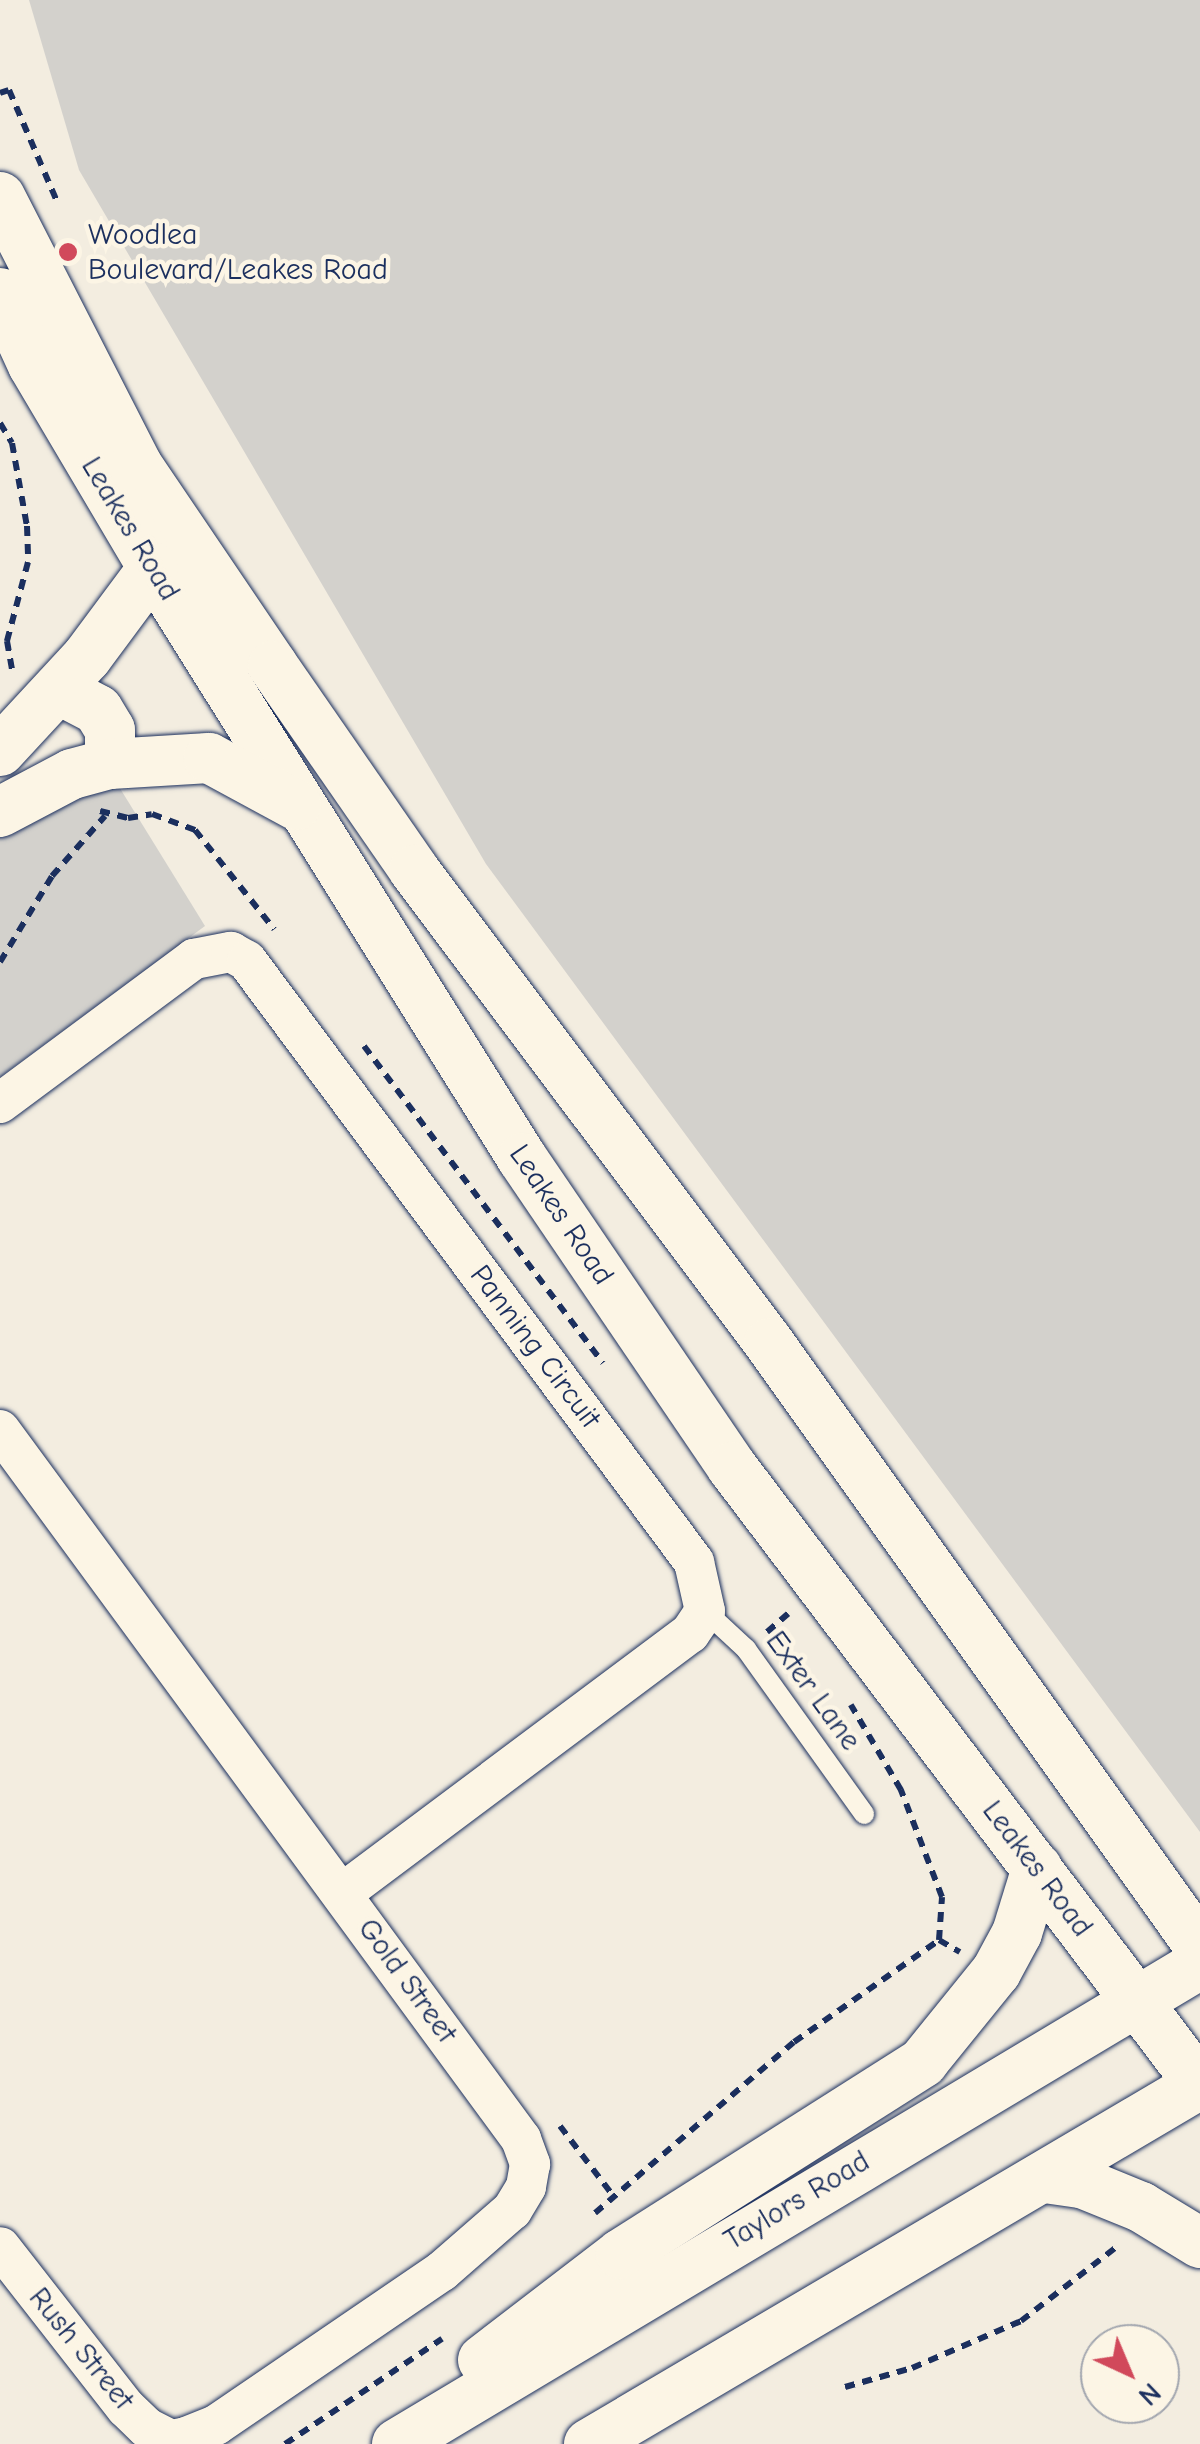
<!DOCTYPE html>
<style>
body{margin:0}
#map{position:relative;width:1200px;height:2444px;overflow:hidden;background:#f3ede0;font-family:"Comic Neue",sans-serif}
div>[style]{position:absolute}
[style*='--x']{left:calc(var(--x)*1px);top:calc(var(--y)*1px);width:calc(var(--w)*1px);rotate:calc(var(--a)*1deg)}
.green>*{inset:0;background:#d3d1cc}
.path>*{height:6px;margin-top:-3px;transform-origin:0;background:repeating-linear-gradient(90deg,#1b2f5e 0 10px,transparent 0 18px)}
.roads{filter:drop-shadow(0 0 2px #1b2f5e) drop-shadow(0 0 2px #1b2f5e)}
.service>*{height:20px;margin:-10px;padding:0 10px;transform-origin:10px;border-radius:10px;background:#fcf5e5}
.minor>*{height:40px;margin:-20px;padding:0 20px;transform-origin:20px;border-radius:20px;background:#fcf5e5}
.tertiary>*{height:50px;margin:-25px;padding:0 25px;transform-origin:25px;border-radius:25px;background:#fcf5e5}
.dots>*{width:28px;height:28px;translate:-50% -50%;box-sizing:border-box;border:5px solid #fcf5e5;border-radius:50%}
span{translate:-50% -50%;white-space:nowrap;text-align:center;line-height:1.15;-webkit-text-stroke:9px #fcf5e5;paint-order:stroke}
.poi-label{font-size:30px;color:#1b2f5e}
.left{translate:0 -50%;text-align:left}
.street-label{font-size:30px;color:#1b2f5e}
.north{position:absolute;left:1080px;top:2324px;width:100px;height:100px;box-sizing:border-box;background:#fcf5e5;border:2px solid #a2a6af;border-radius:50%;rotate:136deg;font-size:28px;font-weight:700;line-height:40px;text-align:center;color:#1b2f5e}
.north::after{content:'';display:block;margin:auto;width:35px;height:45px;background:#d1495b;clip-path:polygon(50% 0,100% 100%,50% 72%,0 100%)}
</style>
<div id="map">
<div class="green">
<i style="clip-path:polygon(29px 0,1200px 0,1200px 1832px,486px 864px,79px 170px)"></i>
<i style="clip-path:polygon(113px 777px,205px 926px,0 1077px,0 838px)"></i>
</div>
<div class="path">
<i style="--x:0;--y:93;--w:9;--a:-18"></i>
<i style="--x:9;--y:90;--w:124;--a:66.7"></i>
<i style="--x:0;--y:423;--w:23;--a:59"></i>
<i style="--x:12;--y:443;--w:84;--a:79.8"></i>
<i style="--x:27;--y:526;--w:36;--a:88"></i>
<i style="--x:28;--y:562;--w:82;--a:104.9"></i>
<i style="--x:7;--y:641;--w:34;--a:80"></i>
<i style="--x:100;--y:811;--w:29;--a:14"></i>
<i style="--x:128;--y:818;--w:24;--a:-9"></i>
<i style="--x:152;--y:814;--w:46;--a:20.4"></i>
<i style="--x:195;--y:830;--w:127;--a:51.4"></i>
<i style="--x:0;--y:962;--w:100;--a:-58.8"></i>
<i style="--x:52;--y:876;--w:80;--a:-48.5"></i>
<i style="--x:364;--y:1046;--w:397;--a:53"></i>
<i style="--x:767;--y:1632;--w:28;--a:-41"></i>
<i style="--x:939;--y:1940;--w:24;--a:30"></i>
<i style="--x:560;--y:2126;--w:89;--a:52.7"></i>
<i style="--x:595;--y:2213;--w:262;--a:-40.7"></i>
<i style="--x:794;--y:2042;--w:177;--a:-35.1"></i>
<i style="--x:939;--y:1940;--w:43;--a:-86"></i>
<i style="--x:942;--y:1897;--w:115;--a:-111"></i>
<i style="--x:901;--y:1790;--w:99;--a:-120.5"></i>
<i style="--x:845;--y:2387;--w:70;--a:-15.8"></i>
<i style="--x:912;--y:2368;--w:119;--a:-23.3"></i>
<i style="--x:1021;--y:2321;--w:124;--a:-37.8"></i>
<i style="--x:285;--y:2444;--w:189;--a:-33.8"></i>
</div>
<div class="roads">
<div class="service">
<i style="--x:705;--y:1611;--w:56;--a:42.8"></i>
<i style="--x:746;--y:1649;--w:203;--a:54.4"></i>
</div>
<div class="minor">
<i style="--x:0;--y:1103;--w:242;--a:-36.6"></i>
<i style="--x:194;--y:959;--w:38;--a:-11"></i>
<i style="--x:231;--y:952;--w:18;--a:29"></i>
<i style="--x:247;--y:961;--w:749;--a:53.36"></i>
<i style="--x:694;--y:1562;--w:50;--a:77.3"></i>
<i style="--x:705;--y:1611;--w:27;--a:124"></i>
<i style="--x:690;--y:1633;--w:434;--a:143.2"></i>
<i style="--x:0;--y:1430;--w:880;--a:53.69"></i>
<i style="--x:521;--y:2139;--w:27;--a:70"></i>
<i style="--x:530;--y:2164;--w:23;--a:100"></i>
<i style="--x:526;--y:2187;--w:27;--a:121"></i>
<i style="--x:512;--y:2210;--w:93;--a:138.9"></i>
<i style="--x:442;--y:2271;--w:273;--a:145.7"></i>
<i style="--x:216;--y:2425;--w:31;--a:158"></i>
<i style="--x:187;--y:2437;--w:16;--a:169"></i>
<i style="--x:171;--y:2440;--w:27;--a:-153"></i>
<i style="--x:147;--y:2428;--w:29;--a:-136"></i>
<i style="--x:126;--y:2408;--w:204;--a:-128"></i>
</div>
<div class="tertiary">
<i style="--x:0;--y:197;--w:301;--a:62.9"></i>
<i style="--x:137;--y:465;--w:243;--a:55.9"></i>
<i style="--x:273;--y:666;--w:248;--a:55.3"></i>
<i style="--x:414;--y:870;--w:591;--a:53.11"></i>
<i style="--x:769;--y:1343;--w:742;--a:54.49"></i>
<i style="--x:0;--y:293;--w:79;--a:65.4"></i>
<i style="--x:33;--y:365;--w:236;--a:59.4"></i>
<i style="--x:153;--y:568;--w:696;--a:57.98"></i>
<i style="--x:522;--y:1158;--w:374;--a:55.8"></i>
<i style="--x:732;--y:1467;--w:775;--a:52.86"></i>
<i style="--x:58;--y:689;--w:45;--a:27.7"></i>
<i style="--x:98;--y:710;--w:23;--a:59"></i>
<i style="--x:110;--y:730;--w:34;--a:90"></i>
<i style="--x:0;--y:751;--w:128;--a:-47.2"></i>
<i style="--x:87;--y:657;--w:111;--a:-53.4"></i>
<i style="--x:0;--y:812;--w:81;--a:-27.8"></i>
<i style="--x:72;--y:774;--w:39;--a:-15"></i>
<i style="--x:110;--y:764;--w:99;--a:-3.5"></i>
<i style="--x:209;--y:758;--w:99;--a:28.4"></i>
<i style="--x:1045;--y:2178;--w:37;--a:8"></i>
<i style="--x:1082;--y:2183;--w:64;--a:22.1"></i>
<i style="--x:1141;--y:2207;--w:69;--a:31.4"></i>
<i style="--x:483;--y:2360;--w:174;--a:-37.5"></i>
<i style="--x:621;--y:2254;--w:358;--a:-32.4"></i>
<i style="--x:923;--y:2062;--w:116;--a:-51"></i>
<i style="--x:996;--y:1972;--w:44;--a:-61.7"></i>
<i style="--x:1017;--y:1933;--w:68;--a:-72.9"></i>
<i style="--x:397;--y:2444;--w:936;--a:-30.87"></i>
<i style="--x:589;--y:2444;--w:709;--a:-30.51"></i>
</div>
</div>
<div class="dots">
<i style="left:68px;top:252px;background:#d1495b"></i>
</div>
<div class="poi-label">
<span class="left" style="left:88px;top:252px">Woodlea<br>Boulevard/Leakes Road</span>
</div>
<div class="street-label">
<span style="left:130px;top:529px;rotate:59deg">Leakes Road</span>
<span style="left:561px;top:1215px;rotate:56deg">Leakes Road</span>
<span style="left:535px;top:1347px;rotate:53deg">Panning Circuit</span>
<span style="left:813px;top:1691px;rotate:54deg">Exter Lane</span>
<span style="left:1037px;top:1869px;rotate:53deg">Leakes Road</span>
<span style="left:407px;top:1981px;rotate:54deg">Gold Street</span>
<span style="left:797px;top:2201px;rotate:-31deg">Taylors Road</span>
<span style="left:81px;top:2349px;rotate:51deg">Rush Street</span>
</div>
<div class="north">N</div>
</div>
